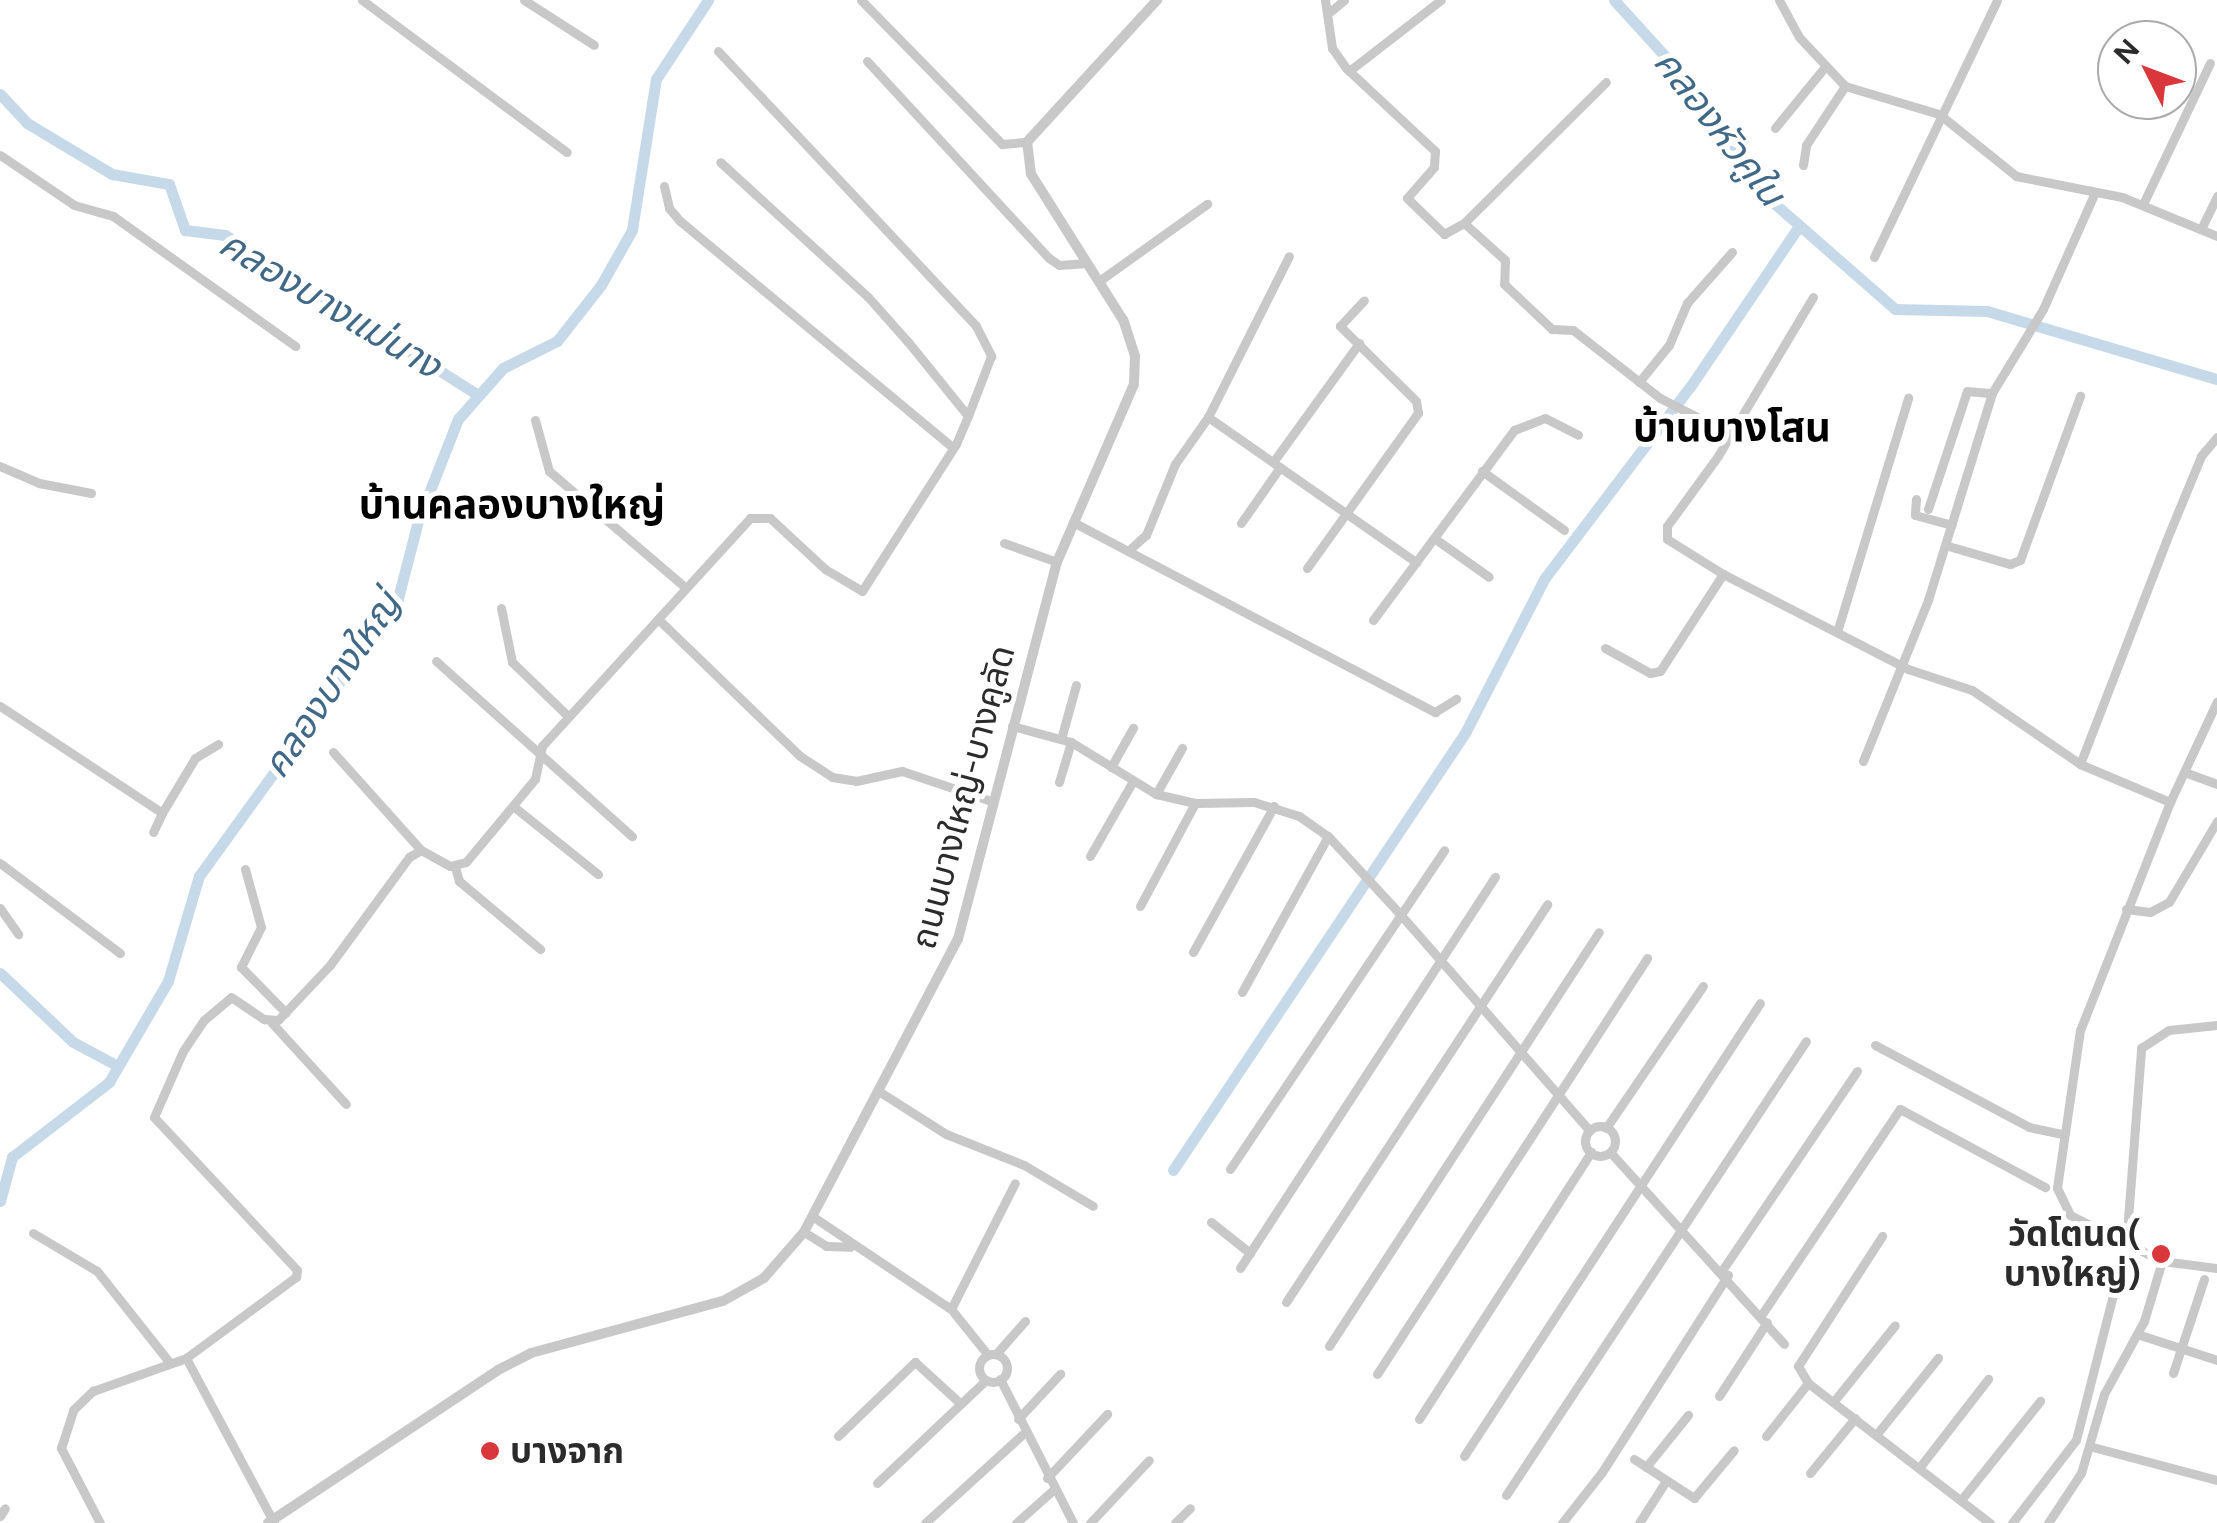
<!DOCTYPE html>
<meta charset="utf-8">
<style>
body{margin:0}
#map{position:relative;width:2217px;height:1523px;overflow:hidden;background:#fff;font-family:Figtree,"Noto Sans Thai",sans-serif}
div>[style]{position:absolute}
[style*='--x']{left:calc(var(--x)*1px);top:calc(var(--y)*1px);width:calc(var(--w)*1px);rotate:calc(var(--a)*1deg)}
.canal>*{height:11px;margin:-5.5px;padding:0 5.5px;transform-origin:5.5px;border-radius:5.5px;background:#c6d9e8}
.minor>*{height:9px;margin:-4.5px;padding:0 4.5px;transform-origin:4.5px;border-radius:4.5px;background:#c8c8c8}
.minor>.ring{margin:-4.5px;padding:0;box-sizing:content-box;background:none;border:9px solid #c8c8c8;border-radius:50%}
.tertiary>*{height:10px;margin:-5px;padding:0 5px;transform-origin:5px;border-radius:5px;background:#c8c8c8}
.dots>*{width:28px;height:28px;translate:-50% -50%;box-sizing:border-box;border:5px solid #fff;border-radius:50%}
span{translate:-50% -50%;white-space:nowrap;text-align:center;line-height:1.15;-webkit-text-stroke:10px #fff;paint-order:stroke}
.street-label{font-size:35px;color:#2b2b2b}
.poi-label{font-size:35px;color:#2b2b2b;font-weight:700}
.right{translate:-100% -50%;text-align:right}
.left{translate:0 -50%;text-align:left}
.water-label{font-size:38px;color:#406887;font-style:italic}
.quarter-label{font-size:40px;color:#000;font-weight:700}
.north{position:absolute;left:2097px;top:20px;width:100px;height:100px;box-sizing:border-box;background:#fff;border:2px solid #aaa;border-radius:50%;rotate:312deg;font-size:28px;font-weight:700;line-height:40px;text-align:center;color:#2b2b2b}
.north::after{content:'';display:block;margin:auto;width:35px;height:45px;background:#d9373b;clip-path:polygon(50% 0,100% 100%,50% 72%,0 100%)}
</style>
<div id="map">
<div class="canal">
<i style="--x:1614;--y:0;--w:149;--a:47.7"></i>
<i style="--x:1714;--y:110;--w:92;--a:60.6"></i>
<i style="--x:1759;--y:190;--w:181;--a:41.2"></i>
<i style="--x:1895;--y:309;--w:92;--a:1.2"></i>
<i style="--x:1987;--y:311;--w:240;--a:16.5"></i>
<i style="--x:0;--y:94;--w:40;--a:47"></i>
<i style="--x:27;--y:123;--w:99;--a:31"></i>
<i style="--x:112;--y:174;--w:58;--a:10"></i>
<i style="--x:169;--y:184;--w:49;--a:70.8"></i>
<i style="--x:185;--y:230;--w:40;--a:7.1"></i>
<i style="--x:225;--y:235;--w:296;--a:32.3"></i>
<i style="--x:0;--y:973;--w:100;--a:43.4"></i>
<i style="--x:73;--y:1042;--w:51;--a:28.1"></i>
<i style="--x:1173;--y:1170;--w:526;--a:-56.25"></i>
<i style="--x:1465;--y:733;--w:173;--a:-62.8"></i>
<i style="--x:1544;--y:579;--w:241;--a:-52.8"></i>
<i style="--x:1690;--y:387;--w:194;--a:-55.9"></i>
<i style="--x:0;--y:1201;--w:46;--a:-74.7"></i>
<i style="--x:12;--y:1157;--w:123;--a:-37.7"></i>
<i style="--x:109;--y:1082;--w:117;--a:-59.7"></i>
<i style="--x:168;--y:981;--w:109;--a:-73.6"></i>
<i style="--x:199;--y:876;--w:338;--a:-54.1"></i>
<i style="--x:397;--y:602;--w:84;--a:-75.5"></i>
<i style="--x:418;--y:521;--w:110;--a:-68.6"></i>
<i style="--x:458;--y:419;--w:68;--a:-48.6"></i>
<i style="--x:503;--y:368;--w:60;--a:-26.6"></i>
<i style="--x:557;--y:341;--w:71;--a:-51.8"></i>
<i style="--x:601;--y:285;--w:63;--a:-60.6"></i>
<i style="--x:632;--y:230;--w:153;--a:-81"></i>
<i style="--x:656;--y:79;--w:95;--a:-56.6"></i>
</div>
<div class="minor">
<i style="--x:362;--y:0;--w:255;--a:36.6"></i>
<i style="--x:524;--y:0;--w:83;--a:32.7"></i>
<i style="--x:861;--y:0;--w:202;--a:45.6"></i>
<i style="--x:1002;--y:144;--w:25;--a:-5"></i>
<i style="--x:1325;--y:0;--w:49;--a:81.7"></i>
<i style="--x:1332;--y:48;--w:24;--a:55"></i>
<i style="--x:1346;--y:68;--w:122;--a:43"></i>
<i style="--x:1435;--y:151;--w:16;--a:94"></i>
<i style="--x:1434;--y:167;--w:41;--a:131.1"></i>
<i style="--x:1407;--y:198;--w:52;--a:44.2"></i>
<i style="--x:1444;--y:234;--w:23;--a:-29"></i>
<i style="--x:1464;--y:223;--w:200;--a:-44.8"></i>
<i style="--x:1779;--y:0;--w:42;--a:61.6"></i>
<i style="--x:1799;--y:37;--w:67;--a:46.8"></i>
<i style="--x:1845;--y:86;--w:98;--a:16.6"></i>
<i style="--x:1939;--y:114;--w:99;--a:38.8"></i>
<i style="--x:2016;--y:176;--w:108;--a:11.2"></i>
<i style="--x:2122;--y:197;--w:103;--a:22.3"></i>
<i style="--x:1331;--y:11;--w:17;--a:-40"></i>
<i style="--x:718;--y:51;--w:377;--a:46.8"></i>
<i style="--x:976;--y:326;--w:34;--a:63"></i>
<i style="--x:991;--y:356;--w:64;--a:111"></i>
<i style="--x:867;--y:61;--w:268;--a:47.3"></i>
<i style="--x:1049;--y:258;--w:12;--a:35"></i>
<i style="--x:1059;--y:265;--w:28;--a:-4"></i>
<i style="--x:1349;--y:71;--w:116;--a:-37.7"></i>
<i style="--x:1775;--y:128;--w:77;--a:-50.8"></i>
<i style="--x:0;--y:155;--w:89;--a:34"></i>
<i style="--x:74;--y:205;--w:41;--a:15.8"></i>
<i style="--x:113;--y:216;--w:224;--a:35.5"></i>
<i style="--x:1803;--y:165;--w:20;--a:-81"></i>
<i style="--x:1806;--y:145;--w:71;--a:-56.5"></i>
<i style="--x:664;--y:186;--w:23;--a:77"></i>
<i style="--x:669;--y:208;--w:17;--a:50"></i>
<i style="--x:680;--y:221;--w:355;--a:39.7"></i>
<i style="--x:2143;--y:204;--w:156;--a:-64.6"></i>
<i style="--x:1464;--y:223;--w:55;--a:42.1"></i>
<i style="--x:1505;--y:260;--w:24;--a:92"></i>
<i style="--x:1504;--y:284;--w:66;--a:43.2"></i>
<i style="--x:1552;--y:329;--w:21;--a:3"></i>
<i style="--x:1573;--y:330;--w:110;--a:38"></i>
<i style="--x:1660;--y:398;--w:81;--a:27.2"></i>
<i style="--x:2201;--y:229;--w:37;--a:-64"></i>
<i style="--x:1874;--y:257;--w:285;--a:-64.4"></i>
<i style="--x:1099;--y:281;--w:133;--a:-35.5"></i>
<i style="--x:1813;--y:297;--w:185;--a:120.9"></i>
<i style="--x:1718;--y:456;--w:87;--a:126.1"></i>
<i style="--x:1667;--y:526;--w:13;--a:90"></i>
<i style="--x:1667;--y:539;--w:66;--a:32"></i>
<i style="--x:1723;--y:574;--w:208;--a:27.2"></i>
<i style="--x:1908;--y:669;--w:67;--a:18.2"></i>
<i style="--x:1972;--y:690;--w:131;--a:34.4"></i>
<i style="--x:2080;--y:764;--w:98;--a:22.9"></i>
<i style="--x:2170;--y:802;--w:245;--a:111.5"></i>
<i style="--x:2080;--y:1030;--w:160;--a:98.3"></i>
<i style="--x:2057;--y:1188;--w:30;--a:64"></i>
<i style="--x:2070;--y:1215;--w:103;--a:26.6"></i>
<i style="--x:2162;--y:1261;--w:63;--a:106.7"></i>
<i style="--x:2144;--y:1321;--w:83;--a:118.7"></i>
<i style="--x:2104;--y:1394;--w:82;--a:106.2"></i>
<i style="--x:2081;--y:1473;--w:60;--a:123.4"></i>
<i style="--x:1639;--y:382;--w:48;--a:-51"></i>
<i style="--x:1669;--y:345;--w:46;--a:-66.8"></i>
<i style="--x:1687;--y:303;--w:68;--a:-48.6"></i>
<i style="--x:1208;--y:417;--w:180;--a:-63.3"></i>
<i style="--x:535;--y:420;--w:53;--a:74.6"></i>
<i style="--x:549;--y:471;--w:180;--a:40.5"></i>
<i style="--x:1273;--y:462;--w:147;--a:-54.1"></i>
<i style="--x:0;--y:466;--w:43;--a:23.6"></i>
<i style="--x:39;--y:483;--w:53;--a:10.9"></i>
<i style="--x:1482;--y:471;--w:101;--a:35.7"></i>
<i style="--x:1916;--y:499;--w:16;--a:94"></i>
<i style="--x:1915;--y:515;--w:38;--a:15"></i>
<i style="--x:1928;--y:509;--w:124;--a:-71.7"></i>
<i style="--x:1967;--y:391;--w:25;--a:5"></i>
<i style="--x:1073;--y:522;--w:62;--a:27.8"></i>
<i style="--x:1128;--y:551;--w:24;--a:-42"></i>
<i style="--x:1146;--y:535;--w:77;--a:-67.8"></i>
<i style="--x:1175;--y:464;--w:57;--a:-54.9"></i>
<i style="--x:1208;--y:417;--w:254;--a:34.9"></i>
<i style="--x:1241;--y:523;--w:68;--a:-55.1"></i>
<i style="--x:1434;--y:538;--w:67;--a:35.3"></i>
<i style="--x:1004;--y:543;--w:56;--a:19.7"></i>
<i style="--x:1945;--y:545;--w:68;--a:16.3"></i>
<i style="--x:2010;--y:564;--w:11;--a:-22"></i>
<i style="--x:2020;--y:560;--w:175;--a:-69.9"></i>
<i style="--x:1128;--y:551;--w:347;--a:27.7"></i>
<i style="--x:1435;--y:712;--w:25;--a:-32"></i>
<i style="--x:1307;--y:568;--w:191;--a:-54.4"></i>
<i style="--x:1418;--y:413;--w:12;--a:-99"></i>
<i style="--x:1416;--y:401;--w:107;--a:-135.4"></i>
<i style="--x:1340;--y:326;--w:35;--a:-47"></i>
<i style="--x:501;--y:608;--w:55;--a:78.5"></i>
<i style="--x:512;--y:662;--w:78;--a:44"></i>
<i style="--x:658;--y:619;--w:197;--a:44"></i>
<i style="--x:800;--y:756;--w:38;--a:33"></i>
<i style="--x:832;--y:777;--w:24;--a:9"></i>
<i style="--x:856;--y:781;--w:47;--a:-12.3"></i>
<i style="--x:902;--y:771;--w:94;--a:18.6"></i>
<i style="--x:1373;--y:620;--w:237;--a:-53.4"></i>
<i style="--x:1514;--y:430;--w:33;--a:-21"></i>
<i style="--x:1545;--y:418;--w:37;--a:27"></i>
<i style="--x:1837;--y:632;--w:245;--a:-73.1"></i>
<i style="--x:1605;--y:648;--w:51;--a:29.1"></i>
<i style="--x:1650;--y:673;--w:10;--a:-11"></i>
<i style="--x:1660;--y:671;--w:116;--a:-57"></i>
<i style="--x:436;--y:661;--w:263;--a:41.8"></i>
<i style="--x:0;--y:706;--w:194;--a:33.4"></i>
<i style="--x:162;--y:813;--w:21;--a:115"></i>
<i style="--x:1012;--y:726;--w:61;--a:15.2"></i>
<i style="--x:1071;--y:742;--w:100;--a:31.5"></i>
<i style="--x:1156;--y:794;--w:40;--a:13"></i>
<i style="--x:1195;--y:803;--w:59;--a:-1"></i>
<i style="--x:1254;--y:802;--w:47;--a:17.3"></i>
<i style="--x:1299;--y:816;--w:35;--a:35"></i>
<i style="--x:1328;--y:836;--w:106;--a:47.3"></i>
<i style="--x:1400;--y:914;--w:288;--a:48.8"></i>
<i style="--x:1061;--y:739;--w:56;--a:-74.5"></i>
<i style="--x:333;--y:752;--w:132;--a:48.1"></i>
<i style="--x:1863;--y:761;--w:174;--a:-68"></i>
<i style="--x:1928;--y:600;--w:217;--a:-72.8"></i>
<i style="--x:1992;--y:393;--w:98;--a:-58.7"></i>
<i style="--x:2043;--y:309;--w:128;--a:-66"></i>
<i style="--x:2080;--y:764;--w:239;--a:-68.9"></i>
<i style="--x:2166;--y:541;--w:92;--a:-67.6"></i>
<i style="--x:2201;--y:456;--w:25;--a:-50"></i>
<i style="--x:1111;--y:767;--w:45;--a:-60.6"></i>
<i style="--x:2187;--y:773;--w:32;--a:20"></i>
<i style="--x:1059;--y:782;--w:42;--a:-73.3"></i>
<i style="--x:1156;--y:794;--w:53;--a:-60.5"></i>
<i style="--x:2170;--y:802;--w:111;--a:-65"></i>
<i style="--x:513;--y:806;--w:109;--a:38.7"></i>
<i style="--x:162;--y:813;--w:64;--a:-59"></i>
<i style="--x:195;--y:758;--w:27;--a:-31"></i>
<i style="--x:1090;--y:856;--w:86;--a:-60.2"></i>
<i style="--x:0;--y:863;--w:150;--a:36.9"></i>
<i style="--x:455;--y:867;--w:15;--a:74"></i>
<i style="--x:459;--y:881;--w:106;--a:40"></i>
<i style="--x:245;--y:869;--w:60;--a:74.6"></i>
<i style="--x:261;--y:927;--w:45;--a:116.6"></i>
<i style="--x:241;--y:967;--w:64;--a:45.6"></i>
<i style="--x:1140;--y:906;--w:117;--a:-61.9"></i>
<i style="--x:0;--y:908;--w:32;--a:55"></i>
<i style="--x:2126;--y:909;--w:24;--a:7"></i>
<i style="--x:2150;--y:912;--w:21;--a:-28"></i>
<i style="--x:2169;--y:902;--w:94;--a:-59.3"></i>
<i style="--x:1193;--y:952;--w:167;--a:-61"></i>
<i style="--x:1242;--y:992;--w:178;--a:-61.1"></i>
<i style="--x:271;--y:1022;--w:111;--a:47.6"></i>
<i style="--x:1875;--y:1045;--w:174;--a:28"></i>
<i style="--x:2029;--y:1127;--w:33;--a:12"></i>
<i style="--x:880;--y:1092;--w:78;--a:32.5"></i>
<i style="--x:946;--y:1134;--w:84;--a:21.7"></i>
<i style="--x:1024;--y:1165;--w:80;--a:30.7"></i>
<i class="ring" style="left:1585px;top:1126px;width:21px;height:21px"></i>
<i style="--x:1606;--y:1128;--w:172;--a:-55.7"></i>
<i style="--x:1610;--y:1152;--w:259;--a:47.8"></i>
<i style="--x:1230;--y:1169;--w:384;--a:-56.1"></i>
<i style="--x:812;--y:1216;--w:167;--a:33.8"></i>
<i style="--x:951;--y:1309;--w:59;--a:51.2"></i>
<i style="--x:1211;--y:1222;--w:50;--a:38.5"></i>
<i style="--x:804;--y:1232;--w:26;--a:32"></i>
<i style="--x:826;--y:1246;--w:24;--a:2"></i>
<i style="--x:33;--y:1233;--w:74;--a:30.7"></i>
<i style="--x:97;--y:1271;--w:116;--a:51.6"></i>
<i style="--x:2126;--y:1245;--w:198;--a:-85.6"></i>
<i style="--x:2141;--y:1048;--w:33;--a:-33"></i>
<i style="--x:2169;--y:1030;--w:48;--a:-5.9"></i>
<i style="--x:2162;--y:1261;--w:55;--a:7.3"></i>
<i style="--x:1240;--y:1268;--w:467;--a:-56.9"></i>
<i style="--x:1723;--y:1269;--w:239;--a:-55.9"></i>
<i style="--x:1286;--y:1302;--w:476;--a:-56.7"></i>
<i style="--x:951;--y:1309;--w:141;--a:-63.1"></i>
<i style="--x:1762;--y:1314;--w:247;--a:-56.1"></i>
<i style="--x:1900;--y:1109;--w:165;--a:28.3"></i>
<i style="--x:2137;--y:1334;--w:84;--a:18"></i>
<i style="--x:1329;--y:1346;--w:494;--a:-56.9"></i>
<i style="--x:996;--y:1354;--w:44;--a:-48.7"></i>
<i class="ring" style="left:979px;top:1354px;width:19px;height:19px"></i>
<i style="--x:186;--y:1358;--w:187;--a:61.9"></i>
<i style="--x:2173;--y:1373;--w:99;--a:-71.7"></i>
<i style="--x:1377;--y:1374;--w:496;--a:-57"></i>
<i style="--x:1000;--y:1379;--w:161;--a:63.1"></i>
<i style="--x:1808;--y:1383;--w:20;--a:-120"></i>
<i style="--x:1798;--y:1366;--w:155;--a:-57.1"></i>
<i style="--x:1719;--y:1396;--w:88;--a:-57"></i>
<i style="--x:1834;--y:1401;--w:97;--a:-51.2"></i>
<i style="--x:1018;--y:1419;--w:62;--a:-47"></i>
<i style="--x:1419;--y:1419;--w:318;--a:-57.2"></i>
<i style="--x:1876;--y:1435;--w:99;--a:-51.2"></i>
<i style="--x:838;--y:1436;--w:107;--a:-43.9"></i>
<i style="--x:915;--y:1362;--w:62;--a:42.4"></i>
<i style="--x:1766;--y:1436;--w:68;--a:-51.6"></i>
<i style="--x:1808;--y:1383;--w:230;--a:37.6"></i>
<i style="--x:2089;--y:1446;--w:132;--a:14.9"></i>
<i style="--x:1464;--y:1456;--w:541;--a:-56.84"></i>
<i style="--x:1634;--y:1459;--w:72;--a:33"></i>
<i style="--x:1694;--y:1498;--w:62;--a:-50.2"></i>
<i style="--x:1646;--y:1467;--w:67;--a:-51.1"></i>
<i style="--x:1919;--y:1468;--w:113;--a:-52.2"></i>
<i style="--x:1810;--y:1473;--w:71;--a:-50.7"></i>
<i style="--x:1047;--y:1478;--w:88;--a:-46.8"></i>
<i style="--x:877;--y:1483;--w:150;--a:-43.4"></i>
<i style="--x:1506;--y:1495;--w:544;--a:-56.54"></i>
<i style="--x:1961;--y:1500;--w:127;--a:-51.4"></i>
<i style="--x:0;--y:1516;--w:9;--a:-58"></i>
<i style="--x:100;--y:1523;--w:85;--a:-117.5"></i>
<i style="--x:61;--y:1448;--w:40;--a:-72"></i>
<i style="--x:73;--y:1410;--w:28;--a:-44"></i>
<i style="--x:93;--y:1391;--w:99;--a:-19.5"></i>
<i style="--x:186;--y:1358;--w:137;--a:-36.4"></i>
<i style="--x:296;--y:1277;--w:7;--a:-82"></i>
<i style="--x:297;--y:1270;--w:209;--a:-133.1"></i>
<i style="--x:154;--y:1117;--w:72;--a:-66.3"></i>
<i style="--x:183;--y:1051;--w:37;--a:-56"></i>
<i style="--x:204;--y:1020;--w:35;--a:-40"></i>
<i style="--x:231;--y:997;--w:40;--a:34"></i>
<i style="--x:264;--y:1019;--w:14;--a:4"></i>
<i style="--x:278;--y:1020;--w:76;--a:-46.6"></i>
<i style="--x:330;--y:965;--w:134;--a:-53.8"></i>
<i style="--x:409;--y:857;--w:14;--a:-30"></i>
<i style="--x:421;--y:850;--w:33;--a:29"></i>
<i style="--x:450;--y:866;--w:16;--a:-14"></i>
<i style="--x:466;--y:862;--w:108;--a:-50.3"></i>
<i style="--x:535;--y:779;--w:34;--a:-78"></i>
<i style="--x:542;--y:746;--w:309;--a:-47.6"></i>
<i style="--x:750;--y:518;--w:20;--a:0"></i>
<i style="--x:770;--y:518;--w:75;--a:42.8"></i>
<i style="--x:825;--y:569;--w:43;--a:30.7"></i>
<i style="--x:862;--y:591;--w:174;--a:-57.4"></i>
<i style="--x:956;--y:444;--w:30;--a:-67"></i>
<i style="--x:968;--y:416;--w:95;--a:-129"></i>
<i style="--x:908;--y:342;--w:60;--a:-131.6"></i>
<i style="--x:868;--y:297;--w:200;--a:-137.6"></i>
<i style="--x:925;--y:1523;--w:134;--a:-42.3"></i>
<i style="--x:1016;--y:1523;--w:50;--a:-41.7"></i>
<i style="--x:1090;--y:1523;--w:86;--a:-46.9"></i>
<i style="--x:1175;--y:1523;--w:21;--a:-45"></i>
<i style="--x:1562;--y:1523;--w:65;--a:-51.9"></i>
<i style="--x:1602;--y:1472;--w:234;--a:-57.4"></i>
<i style="--x:1639;--y:1523;--w:50;--a:-57.3"></i>
<i style="--x:2012;--y:1523;--w:105;--a:-52.4"></i>
<i style="--x:2076;--y:1440;--w:190;--a:-75.7"></i>
</div>
<div class="tertiary">
<i style="--x:268;--y:1523;--w:276;--a:-33.6"></i>
<i style="--x:498;--y:1370;--w:37;--a:-27"></i>
<i style="--x:531;--y:1353;--w:199;--a:-15.2"></i>
<i style="--x:723;--y:1301;--w:47;--a:-29.3"></i>
<i style="--x:764;--y:1278;--w:61;--a:-49"></i>
<i style="--x:804;--y:1232;--w:331;--a:-62.3"></i>
<i style="--x:958;--y:939;--w:390;--a:-75.3"></i>
<i style="--x:1057;--y:562;--w:194;--a:-66.6"></i>
<i style="--x:1134;--y:384;--w:28;--a:-88"></i>
<i style="--x:1135;--y:356;--w:38;--a:-108"></i>
<i style="--x:1123;--y:320;--w:173;--a:-122.2"></i>
<i style="--x:1031;--y:174;--w:32;--a:-97"></i>
<i style="--x:1027;--y:142;--w:193;--a:-47.5"></i>
</div>
<div class="dots">
<i style="left:2161px;top:1254px;background:#d9373b"></i>
<i style="left:490px;top:1451px;background:#d9373b"></i>
</div>
<div class="street-label">
<span style="left:963px;top:797px;rotate:-75deg">ถนนบางใหญ่-บางคูลัด</span>
</div>
<div class="poi-label">
<span class="right" style="left:2141px;top:1254px">วัดโตนด(<br>บางใหญ่)</span>
<span class="left" style="left:510px;top:1451px">บางจาก</span>
</div>
<div class="water-label">
<span style="left:1719px;top:128px;rotate:52deg">คลองหัวคูใน</span>
<span style="left:330px;top:305px;rotate:31deg">คลองบางแม่นาง</span>
<span style="left:332px;top:685px;rotate:-56deg">คลองบางใหญ่</span>
</div>
<div class="quarter-label">
<span style="left:1732px;top:427px">บ้านบางโสน</span>
<span style="left:512px;top:504px">บ้านคลองบางใหญ่</span>
</div>
<div class="north">N</div>
</div>
